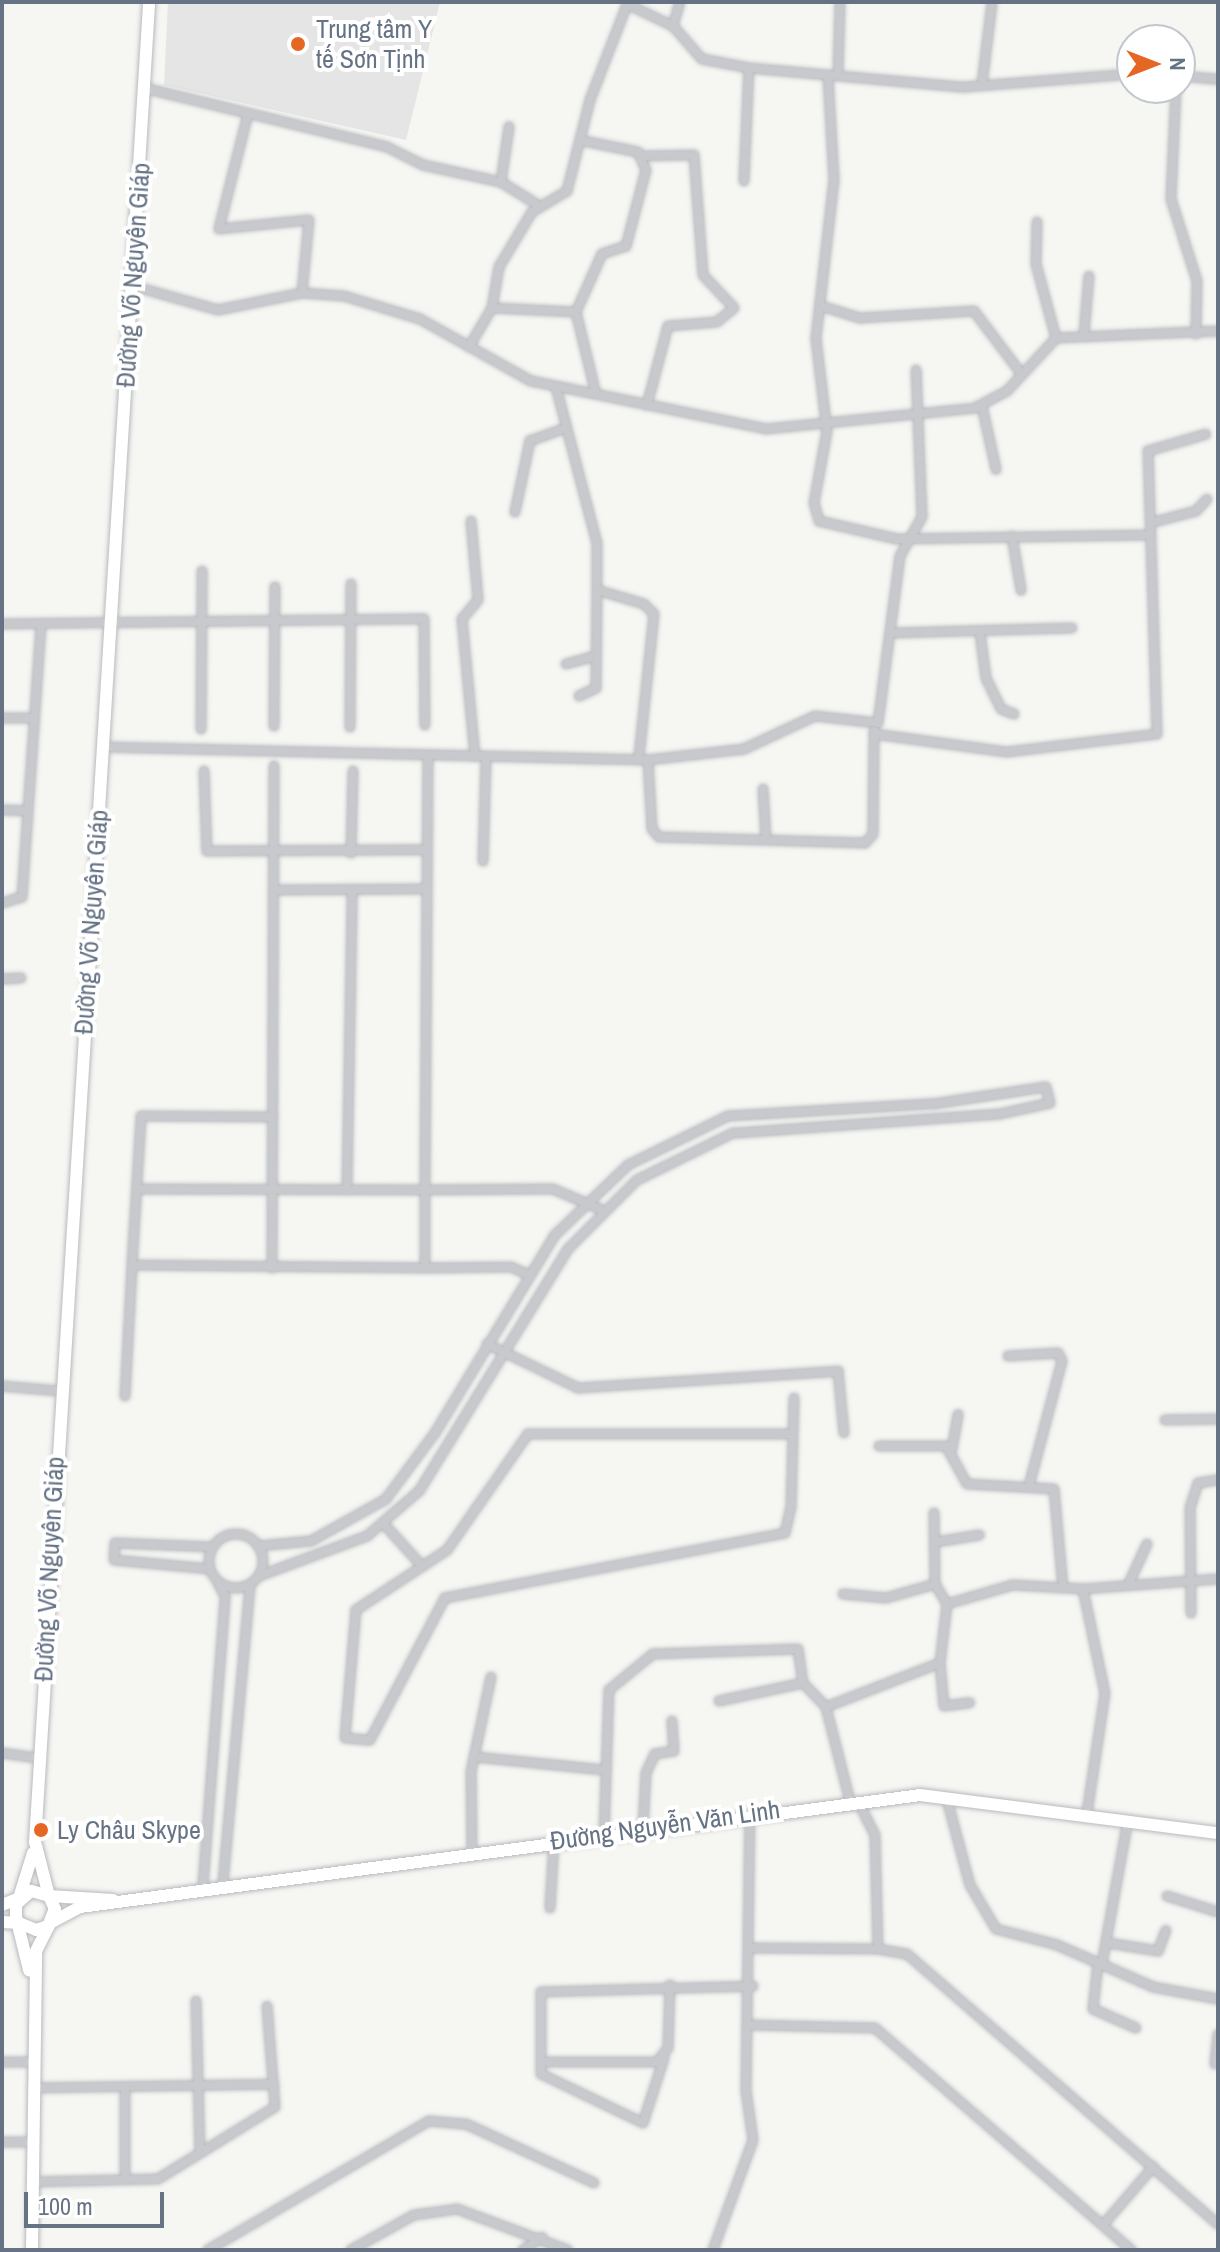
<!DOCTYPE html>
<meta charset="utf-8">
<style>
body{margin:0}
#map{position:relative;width:1220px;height:2252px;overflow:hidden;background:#f6f6f3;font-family:"Archivo Narrow",sans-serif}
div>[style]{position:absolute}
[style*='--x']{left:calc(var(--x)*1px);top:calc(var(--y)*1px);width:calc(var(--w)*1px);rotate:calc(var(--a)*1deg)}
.built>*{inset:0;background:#e4e5e4}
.roads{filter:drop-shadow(0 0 2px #b7babf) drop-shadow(0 0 2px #b7babf)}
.street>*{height:8px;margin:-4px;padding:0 4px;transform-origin:4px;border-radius:4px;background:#c7c9cd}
.street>.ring{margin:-4px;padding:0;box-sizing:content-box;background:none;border:8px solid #c7c9cd;border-radius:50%}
.primary>*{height:12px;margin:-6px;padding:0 6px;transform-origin:6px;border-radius:6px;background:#fff}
.dots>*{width:22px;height:22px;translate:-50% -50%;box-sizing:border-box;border:4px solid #fff;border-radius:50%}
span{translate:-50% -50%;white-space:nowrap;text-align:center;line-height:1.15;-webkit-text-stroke:8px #fff;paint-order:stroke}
.poi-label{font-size:26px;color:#657385}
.left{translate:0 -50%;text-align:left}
.street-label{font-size:26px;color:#657385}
.frame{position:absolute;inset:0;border:4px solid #657385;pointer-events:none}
.north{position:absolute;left:1116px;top:24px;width:80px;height:80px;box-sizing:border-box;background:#fff;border:2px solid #c1c7ce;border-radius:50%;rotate:90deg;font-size:22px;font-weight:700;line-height:32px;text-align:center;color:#657385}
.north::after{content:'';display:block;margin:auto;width:28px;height:36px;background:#e66623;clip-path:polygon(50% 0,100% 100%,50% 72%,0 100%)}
.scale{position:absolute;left:24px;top:2192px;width:140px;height:36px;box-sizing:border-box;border:4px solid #657385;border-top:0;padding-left:10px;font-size:24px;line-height:28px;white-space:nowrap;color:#657385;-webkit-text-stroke:6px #fff;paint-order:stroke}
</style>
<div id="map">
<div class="built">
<i style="clip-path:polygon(168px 2px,440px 2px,406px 140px,164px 85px)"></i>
</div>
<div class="roads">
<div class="street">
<i style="--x:627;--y:4;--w:51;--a:25.6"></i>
<i style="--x:673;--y:26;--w:44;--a:48.7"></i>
<i style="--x:702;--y:59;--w:48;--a:10.8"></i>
<i style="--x:749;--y:68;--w:216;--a:5.1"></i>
<i style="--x:964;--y:87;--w:169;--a:-4.4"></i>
<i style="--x:673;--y:26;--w:25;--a:-74"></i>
<i style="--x:838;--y:75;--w:73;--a:-88.4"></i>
<i style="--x:828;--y:76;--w:104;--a:86.7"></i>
<i style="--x:834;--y:180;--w:160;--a:96.5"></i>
<i style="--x:816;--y:339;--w:93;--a:83.2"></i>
<i style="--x:827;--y:431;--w:73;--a:100.2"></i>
<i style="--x:814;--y:503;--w:19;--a:74"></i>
<i style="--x:819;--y:521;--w:80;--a:13"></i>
<i style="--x:897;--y:539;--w:254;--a:-0.9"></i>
<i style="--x:1180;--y:76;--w:38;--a:5"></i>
<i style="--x:982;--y:84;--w:83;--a:-83"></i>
<i style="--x:144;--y:88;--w:250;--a:13.6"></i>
<i style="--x:387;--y:147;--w:40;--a:26.6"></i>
<i style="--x:423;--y:165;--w:80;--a:12.3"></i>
<i style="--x:501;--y:182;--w:44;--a:31.9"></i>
<i style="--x:1176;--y:88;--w:111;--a:92.6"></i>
<i style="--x:1171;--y:199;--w:86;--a:72.4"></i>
<i style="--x:1197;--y:281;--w:53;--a:91.1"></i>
<i style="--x:247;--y:118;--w:114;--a:104.2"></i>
<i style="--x:219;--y:229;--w:90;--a:-5.7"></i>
<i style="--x:309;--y:220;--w:73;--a:95.5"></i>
<i style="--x:584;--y:141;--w:55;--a:11.5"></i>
<i style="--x:638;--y:152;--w:20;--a:66"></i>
<i style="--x:646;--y:170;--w:79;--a:104.7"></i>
<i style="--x:626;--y:246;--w:25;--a:162"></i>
<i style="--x:602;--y:254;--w:64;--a:114.1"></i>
<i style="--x:576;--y:312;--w:84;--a:76.3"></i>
<i style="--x:642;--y:156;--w:52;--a:-1.1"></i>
<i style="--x:694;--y:155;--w:120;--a:85.7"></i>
<i style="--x:703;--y:275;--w:45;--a:46.8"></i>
<i style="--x:734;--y:308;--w:22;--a:141"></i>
<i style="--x:717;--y:322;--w:49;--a:175.3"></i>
<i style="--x:668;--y:326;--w:82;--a:104.9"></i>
<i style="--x:744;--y:181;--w:113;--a:-87.5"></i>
<i style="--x:501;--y:182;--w:56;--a:-81.7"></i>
<i style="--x:1037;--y:222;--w:42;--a:91.4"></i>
<i style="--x:1036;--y:264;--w:77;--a:74.9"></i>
<i style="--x:133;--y:286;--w:88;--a:15.8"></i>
<i style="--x:218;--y:310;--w:86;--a:-11.4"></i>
<i style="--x:302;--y:293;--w:42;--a:4.1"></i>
<i style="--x:344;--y:296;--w:79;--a:16.8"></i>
<i style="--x:420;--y:319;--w:127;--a:29.2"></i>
<i style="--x:531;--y:381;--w:240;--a:11.5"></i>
<i style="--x:766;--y:429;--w:210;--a:-5.7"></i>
<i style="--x:975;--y:408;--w:36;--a:-28"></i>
<i style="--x:1007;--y:391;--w:72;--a:-47.2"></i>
<i style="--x:1056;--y:338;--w:162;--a:-2.5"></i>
<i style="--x:824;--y:307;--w:38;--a:17"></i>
<i style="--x:860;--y:318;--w:114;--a:-3.5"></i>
<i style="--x:974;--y:311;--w:76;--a:53"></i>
<i style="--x:492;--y:308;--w:84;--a:2.7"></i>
<i style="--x:1084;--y:334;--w:58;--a:-85.1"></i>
<i style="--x:469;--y:347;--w:45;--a:-59.5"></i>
<i style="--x:492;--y:308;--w:42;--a:-80.3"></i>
<i style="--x:499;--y:267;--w:64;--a:-59"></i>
<i style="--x:532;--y:212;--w:41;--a:-31"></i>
<i style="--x:567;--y:191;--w:94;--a:-75.8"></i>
<i style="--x:590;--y:100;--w:105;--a:-68.8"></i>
<i style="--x:556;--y:387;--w:161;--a:75.3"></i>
<i style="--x:597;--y:543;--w:47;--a:90"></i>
<i style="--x:597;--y:590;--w:49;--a:16.6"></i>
<i style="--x:644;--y:604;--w:14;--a:45"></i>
<i style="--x:654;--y:614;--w:144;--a:96"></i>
<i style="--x:982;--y:406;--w:65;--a:77.5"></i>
<i style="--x:515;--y:512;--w:73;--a:-78.1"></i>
<i style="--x:530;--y:441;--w:38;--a:-20"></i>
<i style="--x:471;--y:521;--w:79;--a:84.9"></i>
<i style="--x:478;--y:600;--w:25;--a:130"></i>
<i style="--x:462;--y:619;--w:138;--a:84.6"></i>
<i style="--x:1154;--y:522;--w:43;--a:-14.7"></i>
<i style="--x:1196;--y:511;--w:16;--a:-47"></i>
<i style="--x:1012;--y:536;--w:55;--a:80.5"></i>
<i style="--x:2;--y:624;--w:422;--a:-0.7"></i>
<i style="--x:424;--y:619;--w:106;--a:89.5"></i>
<i style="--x:892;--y:633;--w:180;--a:-1.6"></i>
<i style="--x:980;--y:633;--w:45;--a:82.4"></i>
<i style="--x:986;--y:678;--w:34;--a:64"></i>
<i style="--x:1001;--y:709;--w:14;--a:21"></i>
<i style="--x:566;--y:664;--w:30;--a:-15"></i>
<i style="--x:579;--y:696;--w:19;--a:-25"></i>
<i style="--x:596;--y:688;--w:98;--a:-89.4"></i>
<i style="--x:2;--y:718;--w:30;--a:0"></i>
<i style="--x:274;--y:726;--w:139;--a:-89.6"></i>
<i style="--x:350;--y:727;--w:143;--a:-89.6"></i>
<i style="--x:201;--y:729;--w:158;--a:-89.6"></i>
<i style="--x:874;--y:734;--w:134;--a:7.7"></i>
<i style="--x:1007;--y:752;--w:151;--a:-6.8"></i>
<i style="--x:1157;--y:734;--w:283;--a:-91.8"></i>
<i style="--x:1148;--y:451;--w:60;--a:-16.3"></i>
<i style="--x:103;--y:747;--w:545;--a:1.37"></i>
<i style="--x:648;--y:760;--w:97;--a:-6.5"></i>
<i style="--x:744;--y:749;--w:78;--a:-24.9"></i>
<i style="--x:815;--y:716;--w:63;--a:6.3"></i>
<i style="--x:878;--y:723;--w:168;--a:-82.5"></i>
<i style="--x:900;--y:556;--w:45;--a:-60.6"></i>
<i style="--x:922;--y:517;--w:147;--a:-92.3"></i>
<i style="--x:428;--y:755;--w:435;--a:90.4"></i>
<i style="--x:425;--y:1190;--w:128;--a:-0.4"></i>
<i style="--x:553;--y:1189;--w:51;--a:23.1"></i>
<i style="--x:648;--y:760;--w:69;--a:86.7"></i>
<i style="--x:652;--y:829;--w:11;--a:49"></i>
<i style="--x:659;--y:837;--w:206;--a:1.7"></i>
<i style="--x:865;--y:843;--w:12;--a:-48"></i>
<i style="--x:873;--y:834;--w:103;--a:-89.4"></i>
<i style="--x:204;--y:771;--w:80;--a:87.9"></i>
<i style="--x:207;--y:851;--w:219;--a:-0.3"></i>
<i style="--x:763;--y:789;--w:51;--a:86.6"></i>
<i style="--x:2;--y:810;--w:25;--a:2"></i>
<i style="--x:351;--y:853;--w:82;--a:-88.6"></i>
<i style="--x:483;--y:861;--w:103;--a:-88.3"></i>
<i style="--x:277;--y:890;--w:148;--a:-0.4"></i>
<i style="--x:2;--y:903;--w:21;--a:-17"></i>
<i style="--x:22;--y:897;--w:274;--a:-86"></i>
<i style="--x:2;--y:979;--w:19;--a:-3"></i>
<i style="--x:347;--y:1190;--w:300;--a:-89"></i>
<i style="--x:132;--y:1265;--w:149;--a:-86.5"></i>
<i style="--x:141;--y:1116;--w:132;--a:0.4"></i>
<i style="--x:272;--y:1268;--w:502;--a:-89.77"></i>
<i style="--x:425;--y:1268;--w:86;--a:-0.7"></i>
<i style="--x:511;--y:1267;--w:17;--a:24"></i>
<i style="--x:487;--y:1344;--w:101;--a:25.8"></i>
<i style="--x:578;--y:1388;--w:261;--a:-3.7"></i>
<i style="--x:838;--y:1371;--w:62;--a:84.5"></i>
<i style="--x:1008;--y:1356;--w:50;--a:-3.4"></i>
<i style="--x:1058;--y:1353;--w:9;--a:63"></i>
<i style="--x:1062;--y:1361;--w:125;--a:104.8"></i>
<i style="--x:2;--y:1386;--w:57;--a:5"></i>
<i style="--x:125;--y:1396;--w:131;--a:-86.9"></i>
<i style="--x:132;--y:1265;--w:293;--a:0.6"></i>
<i style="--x:425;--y:1268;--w:78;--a:-90"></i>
<i style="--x:425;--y:1190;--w:288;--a:-179.8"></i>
<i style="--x:1165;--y:1420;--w:53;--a:-1.1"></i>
<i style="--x:792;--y:1434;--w:264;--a:180"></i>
<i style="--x:528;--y:1434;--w:141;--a:124.9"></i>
<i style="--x:447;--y:1550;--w:109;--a:146.6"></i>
<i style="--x:356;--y:1610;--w:128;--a:94.9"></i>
<i style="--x:345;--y:1738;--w:25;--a:5"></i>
<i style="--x:370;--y:1740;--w:161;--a:-62.2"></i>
<i style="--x:445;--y:1598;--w:346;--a:-10.8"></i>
<i style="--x:785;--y:1533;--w:27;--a:-77"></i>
<i style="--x:791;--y:1507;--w:109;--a:-88.4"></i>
<i style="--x:879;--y:1446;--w:67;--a:0"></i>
<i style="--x:946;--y:1446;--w:43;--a:61.1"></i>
<i style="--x:967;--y:1484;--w:87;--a:3.3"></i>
<i style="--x:1054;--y:1489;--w:98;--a:84.8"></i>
<i style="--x:952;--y:1449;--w:35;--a:-80"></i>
<i style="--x:384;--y:1524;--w:57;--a:47.9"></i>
<i class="ring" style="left:209px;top:1534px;width:46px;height:46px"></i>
<i style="--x:936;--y:1542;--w:44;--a:-9.2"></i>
<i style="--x:258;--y:1546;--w:53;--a:-5.4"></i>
<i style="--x:311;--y:1541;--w:86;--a:-29.2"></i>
<i style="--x:386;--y:1499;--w:82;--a:-53.4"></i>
<i style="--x:435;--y:1433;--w:232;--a:-58.8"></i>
<i style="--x:555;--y:1235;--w:101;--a:-43.8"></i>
<i style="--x:628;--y:1165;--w:111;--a:-26.1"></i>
<i style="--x:728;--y:1116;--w:205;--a:-3.4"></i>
<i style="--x:933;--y:1104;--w:114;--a:-8.6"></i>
<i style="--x:1046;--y:1087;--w:16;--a:76"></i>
<i style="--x:1050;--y:1103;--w:51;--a:167.6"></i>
<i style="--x:1000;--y:1114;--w:268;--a:175.9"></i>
<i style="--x:733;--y:1133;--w:107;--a:153.9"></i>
<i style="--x:637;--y:1180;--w:98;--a:135"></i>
<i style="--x:568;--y:1249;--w:284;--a:121.6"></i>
<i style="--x:419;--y:1491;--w:69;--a:139.1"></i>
<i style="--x:367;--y:1536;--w:115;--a:159.7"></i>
<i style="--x:210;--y:1569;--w:96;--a:-174.6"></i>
<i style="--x:114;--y:1560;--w:17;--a:-87"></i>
<i style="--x:115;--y:1543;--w:97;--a:2.4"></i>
<i style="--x:1129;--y:1583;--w:43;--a:-65.2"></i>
<i style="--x:1083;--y:1589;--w:106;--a:78.1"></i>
<i style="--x:1105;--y:1693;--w:121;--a:98.5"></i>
<i style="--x:843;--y:1594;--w:43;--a:5.3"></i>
<i style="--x:886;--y:1598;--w:51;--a:-15.9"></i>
<i style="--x:947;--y:1604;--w:69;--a:-16.1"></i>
<i style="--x:1013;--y:1585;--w:70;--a:3.3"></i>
<i style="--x:1083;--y:1589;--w:135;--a:-4.2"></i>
<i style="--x:1191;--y:1613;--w:105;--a:-90.5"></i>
<i style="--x:1190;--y:1508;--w:26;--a:-72"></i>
<i style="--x:1198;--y:1483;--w:20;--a:-9"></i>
<i style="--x:940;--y:1663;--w:43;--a:84.7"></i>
<i style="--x:944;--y:1706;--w:26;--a:-7"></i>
<i style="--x:719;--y:1701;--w:86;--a:-12.1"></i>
<i style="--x:826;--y:1707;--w:122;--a:-21.1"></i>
<i style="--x:940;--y:1663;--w:59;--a:-83.2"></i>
<i style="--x:947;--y:1604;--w:23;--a:-121"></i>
<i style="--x:935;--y:1584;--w:71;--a:-90.8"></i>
<i style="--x:2;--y:1753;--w:37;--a:8"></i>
<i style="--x:474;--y:1757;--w:132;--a:5.7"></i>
<i style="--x:946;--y:1796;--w:92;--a:74.9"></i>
<i style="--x:970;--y:1885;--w:51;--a:59.4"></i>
<i style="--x:996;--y:1929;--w:63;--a:14.7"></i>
<i style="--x:1057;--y:1945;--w:105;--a:23.6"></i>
<i style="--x:1153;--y:1987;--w:66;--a:10.5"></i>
<i style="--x:643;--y:1828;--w:55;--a:-86.9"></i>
<i style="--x:646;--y:1773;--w:21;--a:-65"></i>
<i style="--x:655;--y:1754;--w:19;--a:-9"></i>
<i style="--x:674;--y:1751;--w:30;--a:-94"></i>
<i style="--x:604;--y:1834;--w:144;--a:-88"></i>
<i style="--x:609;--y:1690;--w:57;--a:-39.3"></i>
<i style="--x:653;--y:1654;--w:145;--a:-2"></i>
<i style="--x:798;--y:1649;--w:34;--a:82"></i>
<i style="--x:803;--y:1683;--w:33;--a:46"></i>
<i style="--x:826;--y:1707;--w:97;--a:75.7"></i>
<i style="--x:472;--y:1850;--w:78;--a:-90.7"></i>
<i style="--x:471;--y:1772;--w:97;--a:-78.1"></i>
<i style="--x:223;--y:1883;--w:300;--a:-84.8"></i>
<i style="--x:203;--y:1885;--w:290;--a:-85.6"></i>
<i style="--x:225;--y:1596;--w:17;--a:-118"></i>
<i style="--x:1167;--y:1896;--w:53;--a:17.4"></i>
<i style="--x:550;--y:1908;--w:67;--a:-86.6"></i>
<i style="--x:1108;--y:1943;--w:51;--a:9.1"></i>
<i style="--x:1158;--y:1951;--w:22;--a:-69"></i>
<i style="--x:751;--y:1948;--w:127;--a:0.5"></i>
<i style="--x:878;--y:1949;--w:114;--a:-91.5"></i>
<i style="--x:875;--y:1835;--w:38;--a:-117"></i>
<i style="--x:878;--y:1949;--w:29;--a:10"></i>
<i style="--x:907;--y:1954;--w:412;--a:41"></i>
<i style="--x:1098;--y:1963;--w:46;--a:96.2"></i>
<i style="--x:1093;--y:2009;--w:47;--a:23.8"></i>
<i style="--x:1102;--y:1964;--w:146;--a:-79.8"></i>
<i style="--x:196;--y:2001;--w:151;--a:88.5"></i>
<i style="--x:749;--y:2025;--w:126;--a:1.4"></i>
<i style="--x:875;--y:2028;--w:339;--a:40.9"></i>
<i style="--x:664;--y:2058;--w:68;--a:107.9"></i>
<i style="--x:643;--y:2123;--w:113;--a:-154.3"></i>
<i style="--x:541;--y:2074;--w:82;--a:-90"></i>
<i style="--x:541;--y:1992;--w:212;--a:-1.6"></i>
<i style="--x:2;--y:2062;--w:27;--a:0"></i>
<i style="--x:541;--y:2062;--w:116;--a:0"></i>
<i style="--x:657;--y:2062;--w:18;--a:-52"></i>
<i style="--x:668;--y:2048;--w:63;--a:-88.2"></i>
<i style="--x:1215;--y:2064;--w:30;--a:-84"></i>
<i style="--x:125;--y:2087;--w:91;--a:90"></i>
<i style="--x:32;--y:2088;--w:242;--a:-0.9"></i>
<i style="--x:2;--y:2142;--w:29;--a:0"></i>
<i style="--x:32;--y:2182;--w:126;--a:-1.4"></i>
<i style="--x:158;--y:2179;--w:137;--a:-31.6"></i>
<i style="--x:275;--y:2107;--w:101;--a:-94.5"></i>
<i style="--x:1103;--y:2225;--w:77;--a:-49.2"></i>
<i style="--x:208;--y:2250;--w:256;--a:-30.3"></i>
<i style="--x:429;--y:2121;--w:37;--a:5"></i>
<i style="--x:466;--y:2124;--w:141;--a:24.7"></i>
<i style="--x:351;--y:2250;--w:72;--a:-29.1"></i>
<i style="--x:414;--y:2215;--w:43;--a:-7.9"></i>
<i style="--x:457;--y:2209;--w:118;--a:20.3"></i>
<i style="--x:523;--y:2250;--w:23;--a:-34"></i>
<i style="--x:713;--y:2250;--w:117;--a:-70"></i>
<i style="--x:753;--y:2140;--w:49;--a:-98.1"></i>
<i style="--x:746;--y:2091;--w:278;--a:-89.2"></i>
</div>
<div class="primary">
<i style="--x:113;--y:1900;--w:64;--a:-176.4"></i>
<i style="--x:49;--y:1896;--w:56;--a:-104.5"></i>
<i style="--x:35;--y:1842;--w:1844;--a:-86.45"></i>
<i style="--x:2;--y:1905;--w:18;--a:-22"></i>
<i style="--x:19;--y:1898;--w:47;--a:-72.7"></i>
<i style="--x:2;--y:1922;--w:17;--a:3"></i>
<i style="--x:19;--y:1923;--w:18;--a:22"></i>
<i style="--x:36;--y:1930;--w:13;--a:-18"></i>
<i style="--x:48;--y:1926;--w:18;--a:-68"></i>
<i style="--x:55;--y:1909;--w:14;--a:-115"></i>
<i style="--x:49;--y:1896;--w:19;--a:-164"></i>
<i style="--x:31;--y:1891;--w:20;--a:139"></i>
<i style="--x:16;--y:1904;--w:13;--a:90"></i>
<i style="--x:16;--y:1917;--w:55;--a:76.2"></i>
<i style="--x:32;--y:2250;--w:299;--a:-89.2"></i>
<i style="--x:36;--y:1951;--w:31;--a:-63"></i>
<i style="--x:50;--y:1923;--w:34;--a:-28"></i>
<i style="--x:80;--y:1907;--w:847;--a:-7.59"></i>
<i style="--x:920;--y:1795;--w:300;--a:7.3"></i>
</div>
</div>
<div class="dots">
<i style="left:298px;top:44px;background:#e66623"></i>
<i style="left:41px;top:1830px;background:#e66623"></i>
</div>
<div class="poi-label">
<span class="left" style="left:316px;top:44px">Trung tâm Y<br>tế Sơn Tịnh</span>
<span class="left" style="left:57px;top:1830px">Ly Châu Skype</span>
</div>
<div class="street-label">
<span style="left:133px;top:275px;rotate:-86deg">Đường Võ Nguyên Giáp</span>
<span style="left:91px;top:922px;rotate:-86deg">Đường Võ Nguyên Giáp</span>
<span style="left:49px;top:1569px;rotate:-87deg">Đường Võ Nguyên Giáp</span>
<span style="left:665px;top:1825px;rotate:-8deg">Đường Nguyễn Văn Linh</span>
</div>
<div class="frame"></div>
<div class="north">N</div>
<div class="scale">100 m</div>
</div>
